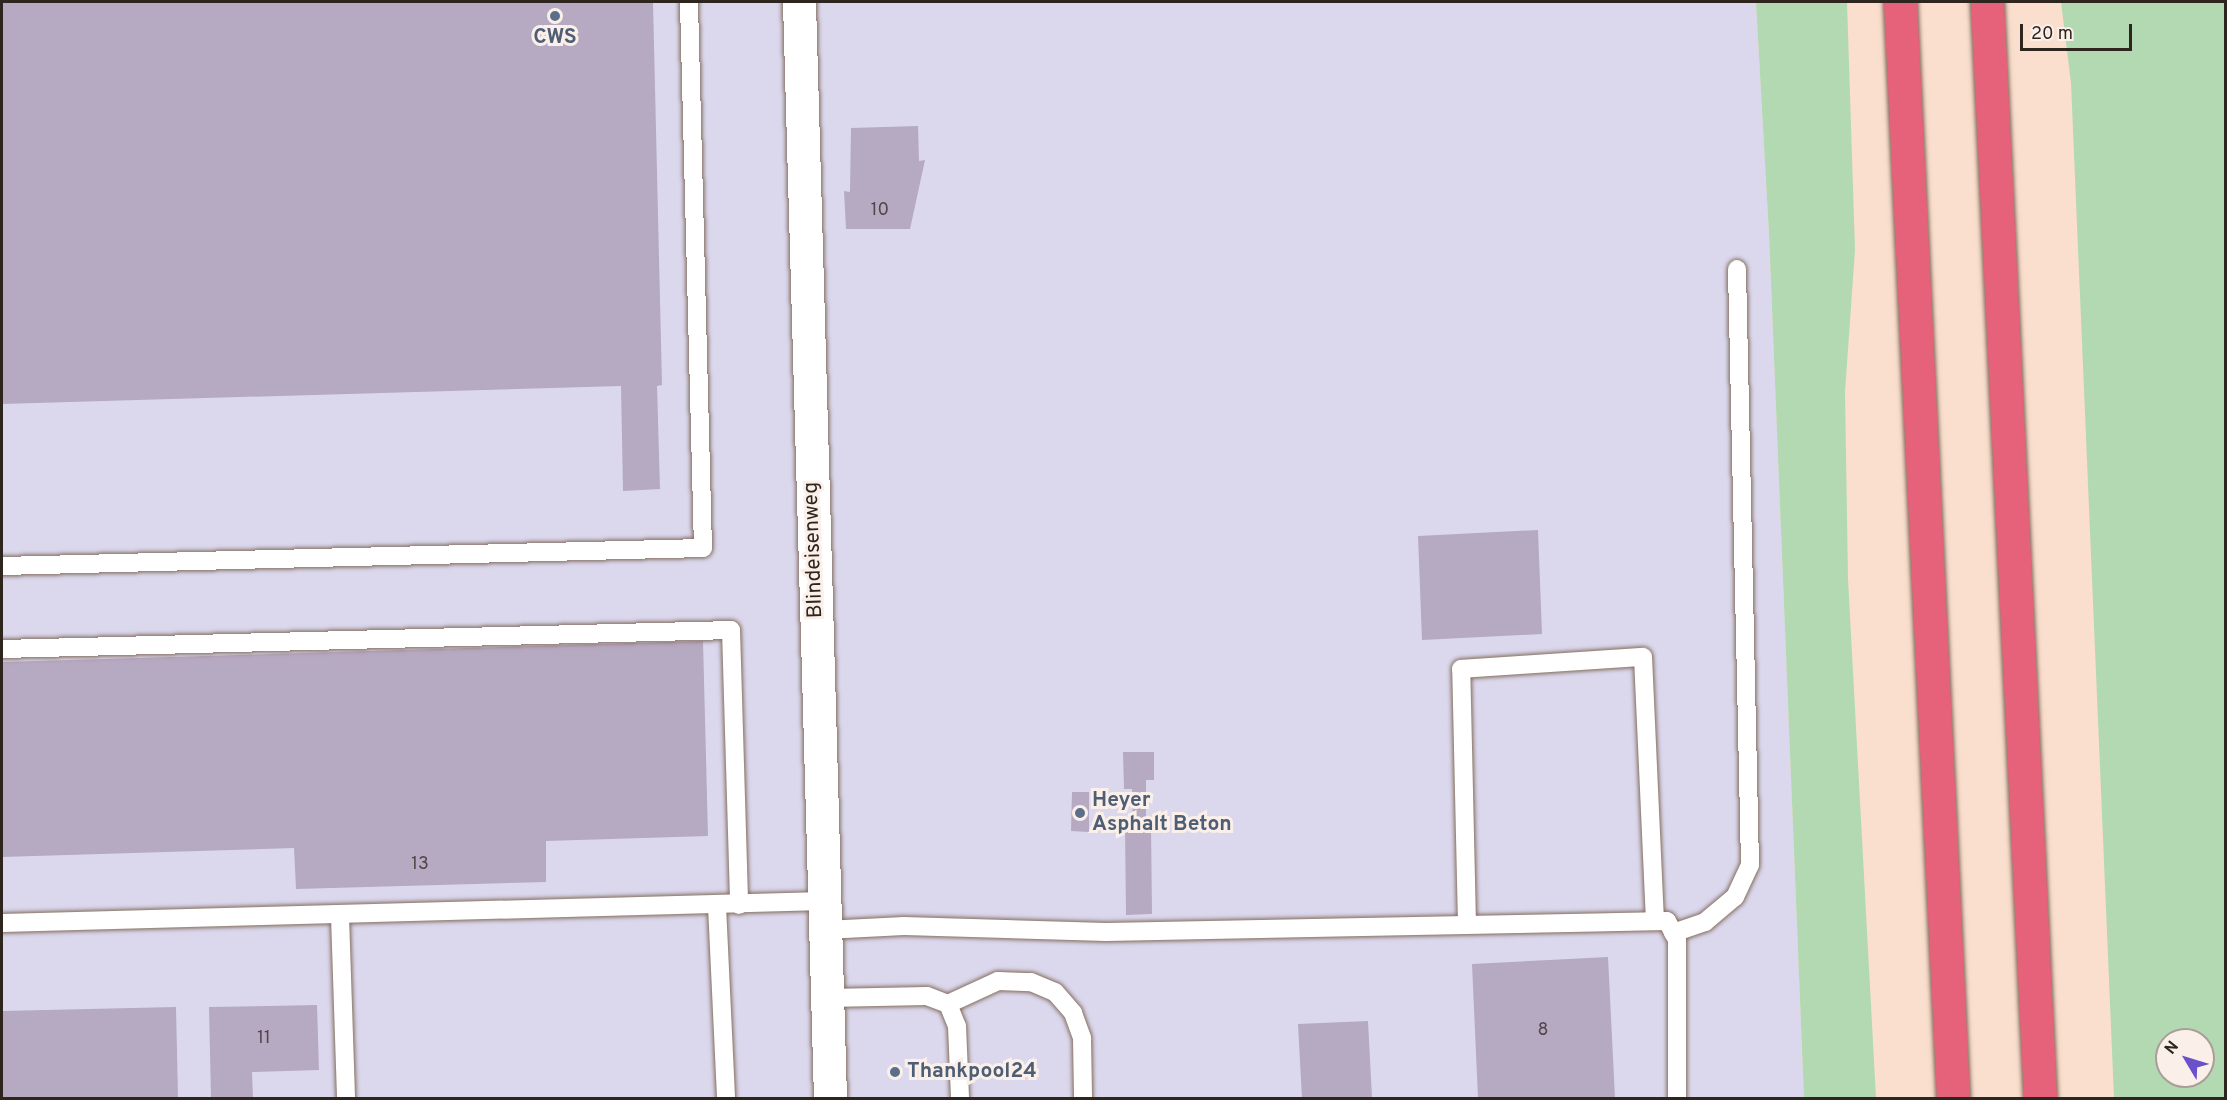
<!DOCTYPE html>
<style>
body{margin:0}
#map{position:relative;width:2227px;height:1100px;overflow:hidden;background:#fadfce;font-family:Overpass,sans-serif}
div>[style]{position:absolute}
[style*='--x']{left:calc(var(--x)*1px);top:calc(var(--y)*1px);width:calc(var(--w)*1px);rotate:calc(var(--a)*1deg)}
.commercial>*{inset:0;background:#dbd8ee}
.green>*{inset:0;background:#b2d9b2}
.building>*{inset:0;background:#b6a9c2}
.roads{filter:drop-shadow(0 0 2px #856e5e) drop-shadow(0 0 2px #856e5e)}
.lane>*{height:18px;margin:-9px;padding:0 9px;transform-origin:9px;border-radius:9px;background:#fff}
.street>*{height:33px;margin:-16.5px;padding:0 16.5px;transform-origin:16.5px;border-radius:16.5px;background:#fff}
.highway>*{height:33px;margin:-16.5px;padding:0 16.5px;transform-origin:16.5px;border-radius:16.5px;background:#e5627a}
.dots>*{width:16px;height:16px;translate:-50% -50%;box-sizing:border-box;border:3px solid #fbf0e9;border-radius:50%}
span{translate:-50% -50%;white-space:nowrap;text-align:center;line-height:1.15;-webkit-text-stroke:6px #fbf0e9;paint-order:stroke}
.number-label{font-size:18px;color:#514648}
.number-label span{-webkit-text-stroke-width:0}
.service-label{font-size:21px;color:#4e5e75;font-weight:700}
.left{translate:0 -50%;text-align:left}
.street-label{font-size:21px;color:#2f251f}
.frame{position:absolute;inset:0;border:3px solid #2f251f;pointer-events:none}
.north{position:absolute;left:2155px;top:1028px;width:60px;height:60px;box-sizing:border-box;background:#fbf0e9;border:2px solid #a99f98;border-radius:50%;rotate:308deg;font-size:16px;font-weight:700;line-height:24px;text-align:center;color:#2f251f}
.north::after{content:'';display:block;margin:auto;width:21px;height:27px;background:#6851ca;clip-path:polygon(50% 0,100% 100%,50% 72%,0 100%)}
.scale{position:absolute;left:2020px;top:24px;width:112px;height:27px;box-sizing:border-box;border:3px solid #2f251f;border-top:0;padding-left:8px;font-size:18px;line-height:21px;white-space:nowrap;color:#2f251f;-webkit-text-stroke:4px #fbf0e9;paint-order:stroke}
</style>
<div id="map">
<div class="commercial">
<i style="clip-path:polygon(2px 2px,1756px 2px,1769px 234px,1804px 1098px,2px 1098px)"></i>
</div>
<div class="green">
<i style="clip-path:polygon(1756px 2px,1847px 2px,1855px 250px,1845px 392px,1848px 579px,1876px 1098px,1804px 1098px,1769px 234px)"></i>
<i style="clip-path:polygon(evenodd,2061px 2px,2225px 2px,2225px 1098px,2114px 1098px,2071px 83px,2061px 2px,2167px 1040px,2203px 1040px,2203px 1076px,2167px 1076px,2167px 1040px)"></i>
</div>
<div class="building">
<i style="clip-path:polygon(2px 2px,653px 2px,662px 385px,657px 386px,660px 489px,623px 491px,621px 386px,2px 404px)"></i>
<i style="clip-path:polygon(918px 126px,919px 161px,925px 160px,910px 229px,846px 229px,844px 191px,850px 192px,851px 128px)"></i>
<i style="clip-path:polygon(1538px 530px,1542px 634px,1422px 640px,1418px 536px)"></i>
<i style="clip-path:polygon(703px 641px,708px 836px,546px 841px,546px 882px,296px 889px,294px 848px,2px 857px,2px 662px)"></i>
<i style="clip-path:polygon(1123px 752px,1154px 752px,1154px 780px,1146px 780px,1146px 825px,1151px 825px,1152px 914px,1126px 915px,1125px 825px,1133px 826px,1132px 789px,1124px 789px)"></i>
<i style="clip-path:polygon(1072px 792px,1089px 792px,1089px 832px,1071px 831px)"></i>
<i style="clip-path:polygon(1608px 957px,1615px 1098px,1478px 1098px,1472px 964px)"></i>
<i style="clip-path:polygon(317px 1005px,319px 1070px,252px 1072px,253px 1098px,211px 1098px,209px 1007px)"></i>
<i style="clip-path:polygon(176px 1007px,178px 1098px,2px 1098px,2px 1011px)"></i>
<i style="clip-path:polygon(1368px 1021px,1372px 1098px,1302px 1098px,1298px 1024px)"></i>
</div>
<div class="roads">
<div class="lane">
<i style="--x:2;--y:566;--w:701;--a:-1.47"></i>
<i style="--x:703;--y:548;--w:546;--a:-91.47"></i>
<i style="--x:2;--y:649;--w:729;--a:-1.49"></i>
<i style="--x:731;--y:630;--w:275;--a:88.3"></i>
<i style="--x:717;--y:906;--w:192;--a:87.3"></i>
<i style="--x:340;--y:916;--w:182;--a:88.1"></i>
<i style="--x:2;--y:923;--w:822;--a:-1.53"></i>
<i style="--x:1467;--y:924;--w:255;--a:-91.3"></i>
<i style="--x:1461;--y:669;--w:182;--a:-3.8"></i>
<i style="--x:1643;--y:657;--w:264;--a:87.4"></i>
<i style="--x:825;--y:930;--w:79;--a:-2.9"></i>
<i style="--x:904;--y:926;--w:202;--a:1.7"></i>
<i style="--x:1106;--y:932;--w:561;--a:-1.12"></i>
<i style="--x:1667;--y:921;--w:21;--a:62"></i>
<i style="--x:1677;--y:940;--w:158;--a:90"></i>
<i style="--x:1673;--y:933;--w:34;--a:-19"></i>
<i style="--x:1705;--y:922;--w:39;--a:-40"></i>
<i style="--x:1735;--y:897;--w:35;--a:-65"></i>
<i style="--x:1750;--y:865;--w:596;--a:-91.25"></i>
<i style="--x:827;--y:998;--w:100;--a:-1.1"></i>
<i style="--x:927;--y:996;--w:22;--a:21"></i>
<i style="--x:948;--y:1004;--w:24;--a:68"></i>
<i style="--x:957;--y:1026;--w:72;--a:87.6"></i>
<i style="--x:948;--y:1004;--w:55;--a:-24.7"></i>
<i style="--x:998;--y:981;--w:33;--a:2"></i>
<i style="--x:1031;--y:982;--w:26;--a:23"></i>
<i style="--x:1055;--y:992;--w:28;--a:49"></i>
<i style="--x:1073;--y:1013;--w:27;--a:70"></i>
<i style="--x:1082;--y:1038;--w:60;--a:89"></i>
</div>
<div class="street">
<i style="--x:799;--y:2;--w:1096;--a:88.38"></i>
</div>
<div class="highway">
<i style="--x:1900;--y:2;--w:1097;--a:87.23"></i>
<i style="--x:1987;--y:2;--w:1097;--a:87.23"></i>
</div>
</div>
<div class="dots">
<i style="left:555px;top:16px;background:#5c6f8a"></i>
<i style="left:1080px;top:813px;background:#5c6f8a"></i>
<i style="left:895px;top:1072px;background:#5c6f8a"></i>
</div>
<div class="number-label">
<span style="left:880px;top:211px">10</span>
<span style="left:420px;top:865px">13</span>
<span style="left:1543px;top:1031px">8</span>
<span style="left:264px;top:1039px">11</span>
</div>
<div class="service-label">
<span style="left:555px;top:38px">CWS</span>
<span class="left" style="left:1092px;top:813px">Heyer<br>Asphalt Beton</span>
<span class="left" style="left:907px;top:1072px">Thankpool24</span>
</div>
<div class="street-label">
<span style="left:814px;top:550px;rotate:-92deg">Blindeisenweg</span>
</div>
<div class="frame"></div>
<div class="north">N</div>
<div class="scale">20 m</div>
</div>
